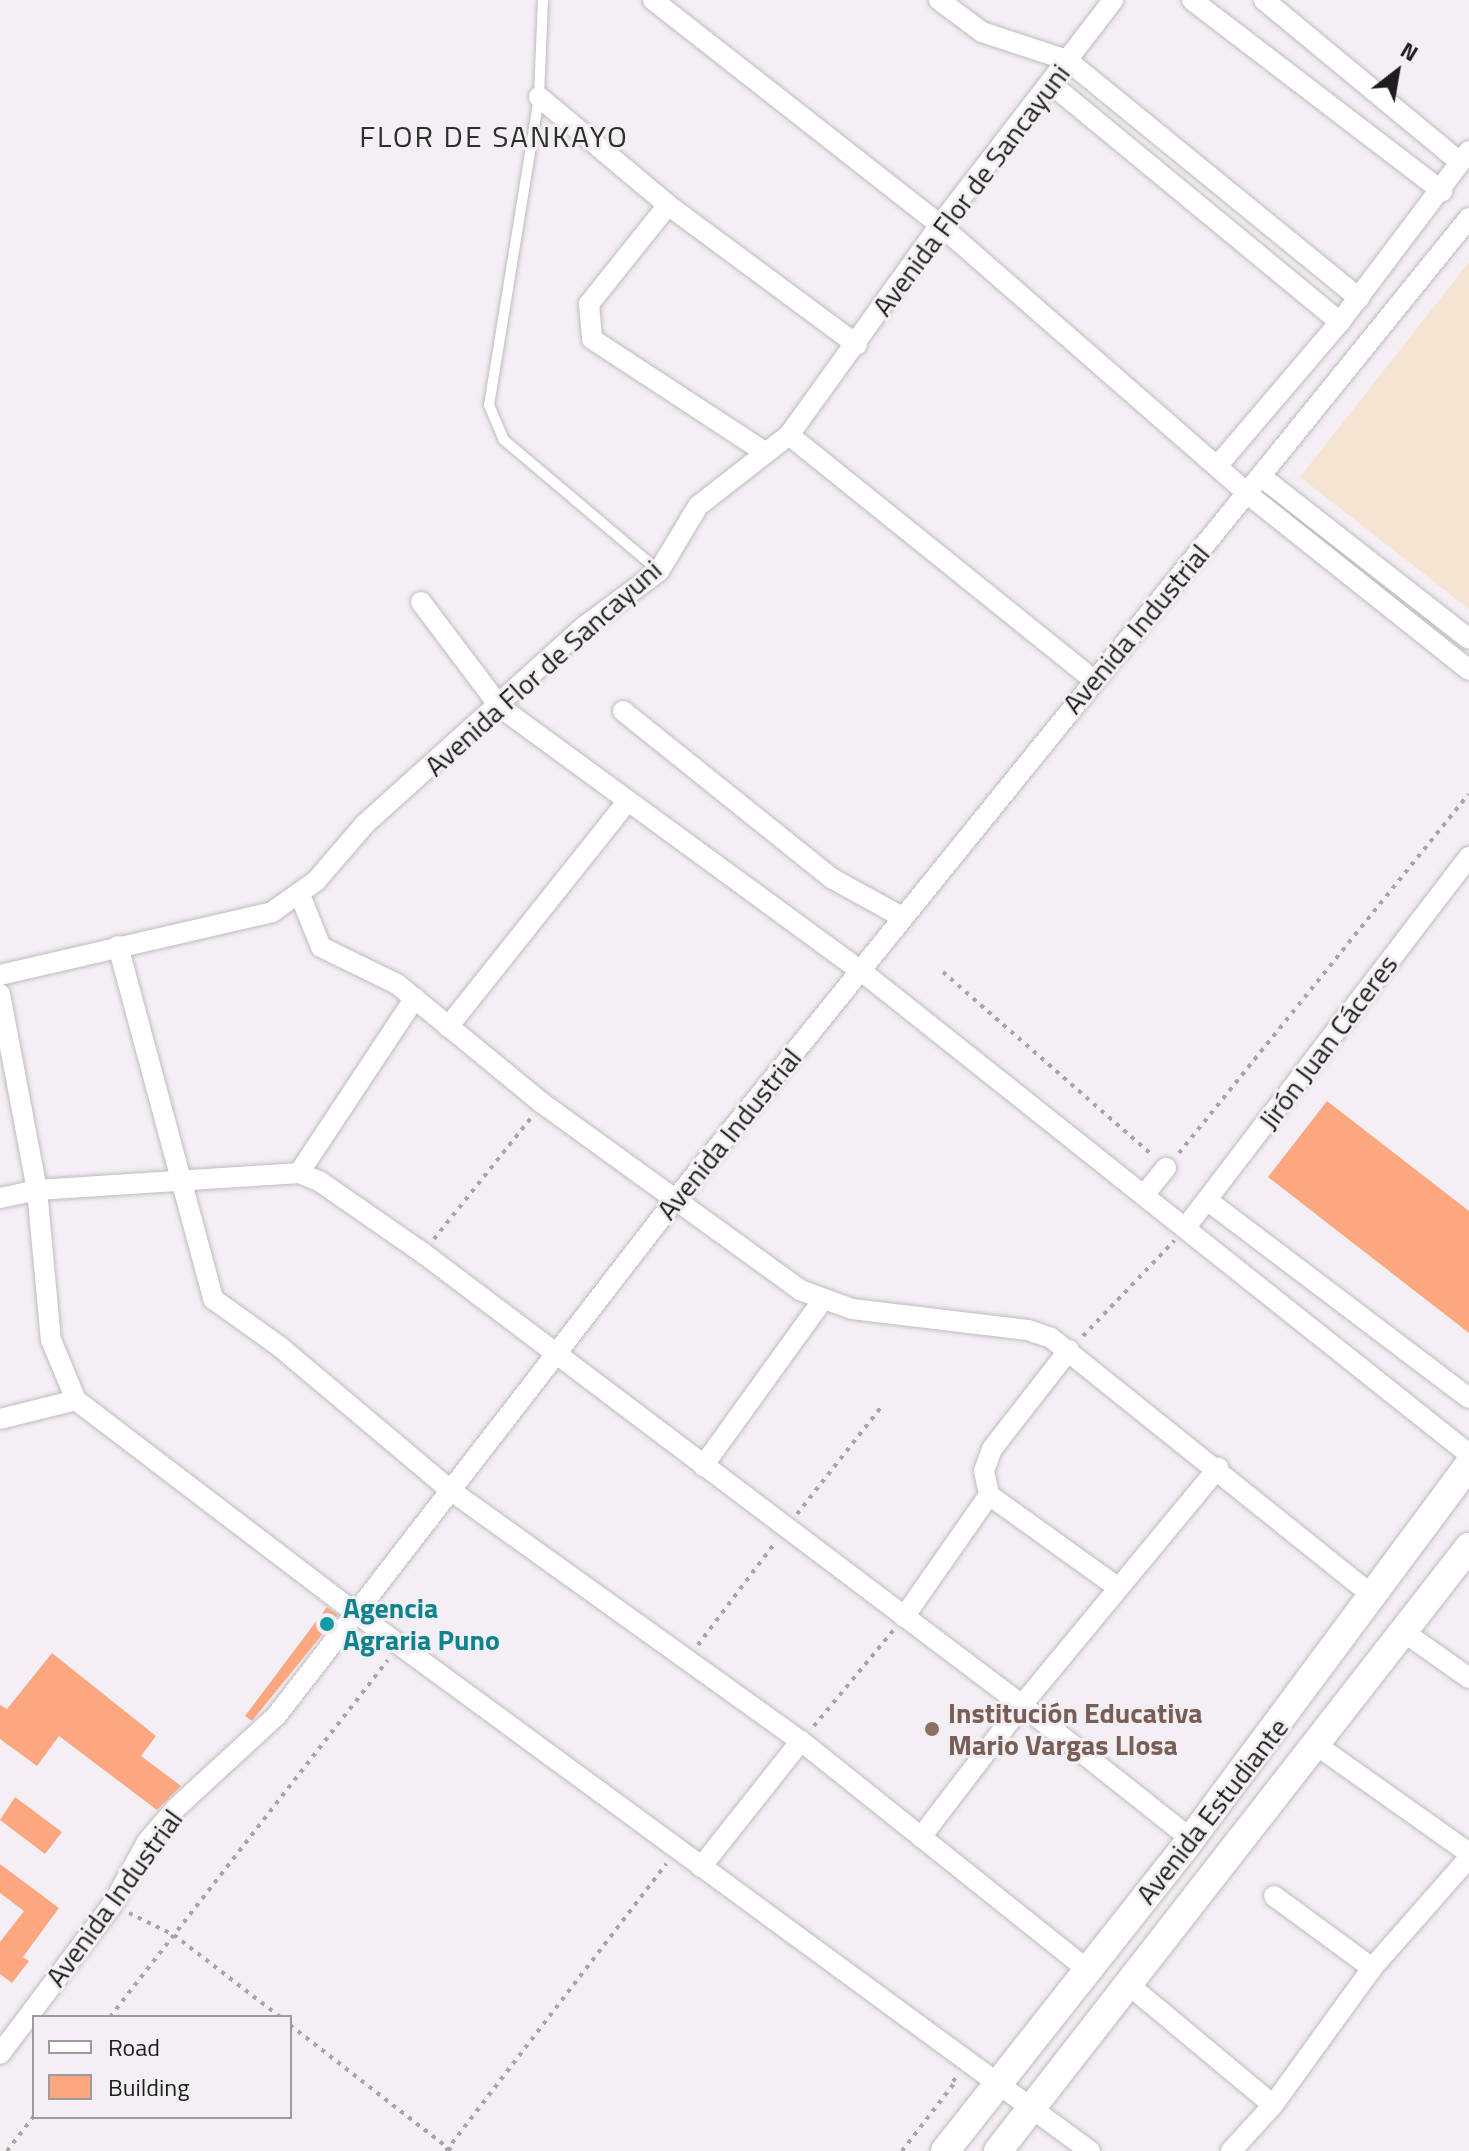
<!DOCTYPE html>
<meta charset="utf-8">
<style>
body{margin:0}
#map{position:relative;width:1469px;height:2151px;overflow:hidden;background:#f4eff4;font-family:"Titillium Web",sans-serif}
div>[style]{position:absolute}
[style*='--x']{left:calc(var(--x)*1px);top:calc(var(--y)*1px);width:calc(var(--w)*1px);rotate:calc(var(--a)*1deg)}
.education>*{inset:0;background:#f5e4d2}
.building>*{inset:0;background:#fda780}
.path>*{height:4px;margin-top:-2px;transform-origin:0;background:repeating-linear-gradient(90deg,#a7a3a7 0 4px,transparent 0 10px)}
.roads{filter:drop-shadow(0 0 2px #bfbbc0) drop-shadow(0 0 2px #bfbbc0)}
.lane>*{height:10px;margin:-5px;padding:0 5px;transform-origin:5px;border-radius:5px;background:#fff}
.street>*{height:20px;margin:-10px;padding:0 10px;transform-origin:10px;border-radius:10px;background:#fff}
.secondary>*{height:28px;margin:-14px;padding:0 14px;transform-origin:14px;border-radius:14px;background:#fff}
.dots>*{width:22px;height:22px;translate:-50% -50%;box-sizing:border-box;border:4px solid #f4eff4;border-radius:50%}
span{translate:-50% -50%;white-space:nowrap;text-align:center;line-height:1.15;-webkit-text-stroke:6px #f4eff4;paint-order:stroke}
.street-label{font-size:28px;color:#1e1c1e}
.culture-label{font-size:28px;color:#0d838f;font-weight:700}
.left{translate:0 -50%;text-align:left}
.education-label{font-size:28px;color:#785e54;font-weight:700}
.neighbourhood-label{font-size:30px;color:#302d31;letter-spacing:2px}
.legend{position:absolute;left:32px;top:2015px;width:260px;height:104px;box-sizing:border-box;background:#f4eff4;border:2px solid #9e9b9e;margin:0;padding:10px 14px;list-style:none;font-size:24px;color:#1e1c1e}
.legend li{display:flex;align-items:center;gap:16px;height:40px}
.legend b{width:40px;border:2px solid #9e9b9e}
.north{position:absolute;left:1357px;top:32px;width:80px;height:80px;-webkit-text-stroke:6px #f4eff4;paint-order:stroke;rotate:31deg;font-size:22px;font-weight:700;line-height:32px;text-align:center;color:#1e1c1e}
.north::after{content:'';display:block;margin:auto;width:28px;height:36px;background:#1e1c1e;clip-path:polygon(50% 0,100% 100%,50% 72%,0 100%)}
</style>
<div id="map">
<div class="education">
<i style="clip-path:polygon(1469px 262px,1469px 609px,1300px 477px)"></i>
</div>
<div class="building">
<i style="clip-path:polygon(1327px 1101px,1469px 1211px,1469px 1333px,1268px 1177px)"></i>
<i style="clip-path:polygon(327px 1607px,338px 1615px,252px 1721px,245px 1716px)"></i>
<i style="clip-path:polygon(52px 1653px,156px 1736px,141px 1756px,181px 1786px,157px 1810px,59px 1736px,37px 1766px,0 1739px,0 1705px,7px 1709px)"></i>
<i style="clip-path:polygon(15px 1797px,62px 1832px,45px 1854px,0 1820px)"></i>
<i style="clip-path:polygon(0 1864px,59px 1908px,23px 1957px,29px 1961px,12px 1983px,0 1974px,0 1942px,24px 1911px,0 1893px)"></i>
</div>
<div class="path">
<i style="--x:943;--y:972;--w:278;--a:41.2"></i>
<i style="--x:1179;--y:1153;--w:461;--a:-51.1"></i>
<i style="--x:434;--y:1239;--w:155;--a:-51.3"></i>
<i style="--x:1083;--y:1336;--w:132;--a:-46.2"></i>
<i style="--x:797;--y:1514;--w:137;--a:-51.8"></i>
<i style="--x:698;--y:1645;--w:128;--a:-53"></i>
<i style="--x:814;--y:1726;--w:124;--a:-50.3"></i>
<i style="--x:129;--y:1913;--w:50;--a:26.1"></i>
<i style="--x:174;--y:1935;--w:134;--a:37.7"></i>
<i style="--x:110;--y:2017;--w:452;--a:-52.1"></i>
<i style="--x:290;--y:2025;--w:205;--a:37.9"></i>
<i style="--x:7;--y:2151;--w:44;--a:-52.4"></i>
<i style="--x:446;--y:2151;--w:362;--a:-52.5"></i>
<i style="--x:902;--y:2151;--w:88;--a:-52.4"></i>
<i style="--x:956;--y:2081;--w:9;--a:-144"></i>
</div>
<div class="roads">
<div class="lane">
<i style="--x:543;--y:0;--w:97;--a:92.4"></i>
<i style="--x:539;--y:97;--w:312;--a:99.2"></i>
<i style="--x:489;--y:405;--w:38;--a:67"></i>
<i style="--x:504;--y:440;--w:203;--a:40.2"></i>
</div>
<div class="street">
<i style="--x:653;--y:0;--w:365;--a:38.1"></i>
<i style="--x:940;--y:225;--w:410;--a:41.1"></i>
<i style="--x:1249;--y:495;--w:281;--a:38.5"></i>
<i style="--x:939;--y:0;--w:54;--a:36.7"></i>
<i style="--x:982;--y:32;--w:89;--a:18.2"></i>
<i style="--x:1067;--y:60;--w:377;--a:39.2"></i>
<i style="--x:1192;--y:0;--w:315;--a:37.4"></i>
<i style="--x:1264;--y:0;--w:254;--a:39.6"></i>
<i style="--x:1050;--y:83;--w:376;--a:39.5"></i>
<i style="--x:539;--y:97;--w:168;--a:39.9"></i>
<i style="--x:668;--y:205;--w:235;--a:36.5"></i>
<i style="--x:668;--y:205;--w:127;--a:128.6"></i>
<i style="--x:589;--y:304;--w:35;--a:85"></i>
<i style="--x:592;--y:339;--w:207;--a:33.2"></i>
<i style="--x:789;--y:435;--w:389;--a:38.8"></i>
<i style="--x:1219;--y:464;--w:187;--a:-49.6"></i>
<i style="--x:1340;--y:322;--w:214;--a:-53"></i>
<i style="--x:1263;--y:478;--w:261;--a:38"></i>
<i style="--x:421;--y:602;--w:131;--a:53"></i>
<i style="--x:500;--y:707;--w:446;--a:36.2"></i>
<i style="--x:860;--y:970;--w:778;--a:38.48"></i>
<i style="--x:623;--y:711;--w:269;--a:38.7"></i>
<i style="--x:833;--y:879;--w:79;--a:28.8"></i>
<i style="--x:300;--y:895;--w:56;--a:68"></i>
<i style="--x:321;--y:947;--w:85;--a:26"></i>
<i style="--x:397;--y:984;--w:188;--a:39.4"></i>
<i style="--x:542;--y:1103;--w:319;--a:35.9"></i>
<i style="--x:800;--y:1290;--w:55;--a:20.1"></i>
<i style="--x:852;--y:1309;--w:177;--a:6.8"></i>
<i style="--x:1028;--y:1330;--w:24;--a:19"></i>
<i style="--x:1051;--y:1338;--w:414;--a:38.7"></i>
<i style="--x:118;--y:946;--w:366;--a:74.9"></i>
<i style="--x:213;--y:1299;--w:81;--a:35.5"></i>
<i style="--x:279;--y:1346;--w:224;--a:40.1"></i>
<i style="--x:450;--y:1490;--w:432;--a:35.6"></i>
<i style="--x:801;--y:1741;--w:367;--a:38.6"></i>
<i style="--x:0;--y:975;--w:279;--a:-13"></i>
<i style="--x:272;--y:912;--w:54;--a:-35.2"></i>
<i style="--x:316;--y:881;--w:75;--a:-49.3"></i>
<i style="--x:365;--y:824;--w:296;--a:-42"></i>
<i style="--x:585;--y:626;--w:92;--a:-36.6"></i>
<i style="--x:659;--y:571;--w:76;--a:-59"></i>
<i style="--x:698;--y:506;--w:115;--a:-38"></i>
<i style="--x:789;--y:435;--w:259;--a:-54.3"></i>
<i style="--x:940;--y:225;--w:284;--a:-52.4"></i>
<i style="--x:0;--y:994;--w:199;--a:79.3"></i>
<i style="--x:37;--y:1190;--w:151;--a:84.7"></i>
<i style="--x:51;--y:1340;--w:65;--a:67.4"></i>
<i style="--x:76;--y:1400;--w:352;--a:37.3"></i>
<i style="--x:356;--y:1613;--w:910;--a:36.24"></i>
<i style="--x:448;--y:1027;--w:286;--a:-51.5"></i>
<i style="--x:299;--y:1173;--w:210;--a:-56.5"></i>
<i style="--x:1144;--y:1195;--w:35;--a:-51"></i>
<i style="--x:0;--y:1198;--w:38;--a:-12"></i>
<i style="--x:37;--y:1190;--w:263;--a:-3.7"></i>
<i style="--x:299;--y:1173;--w:22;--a:22"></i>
<i style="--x:319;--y:1181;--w:126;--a:34.7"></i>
<i style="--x:423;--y:1253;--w:750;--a:37.04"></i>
<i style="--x:1022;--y:1705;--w:216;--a:38.4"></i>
<i style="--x:1207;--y:1200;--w:328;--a:37.1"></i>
<i style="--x:1186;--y:1227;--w:466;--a:-52.6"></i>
<i style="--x:1069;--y:1350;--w:125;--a:127.9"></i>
<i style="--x:992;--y:1449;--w:23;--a:110"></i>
<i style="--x:984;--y:1471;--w:25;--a:78"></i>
<i style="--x:989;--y:1495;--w:158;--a:35.7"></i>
<i style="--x:0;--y:1419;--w:78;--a:-14"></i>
<i style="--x:703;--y:1466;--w:203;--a:-54.2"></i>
<i style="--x:904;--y:1617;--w:149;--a:-55.1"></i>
<i style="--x:1404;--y:1632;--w:80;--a:35.3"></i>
<i style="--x:1315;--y:1744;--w:189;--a:35.3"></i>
<i style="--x:921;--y:1837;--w:166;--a:-52.6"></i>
<i style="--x:1022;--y:1705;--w:308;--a:-50.4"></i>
<i style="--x:701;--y:1867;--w:161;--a:-51.6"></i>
<i style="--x:1274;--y:1896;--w:122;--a:36.3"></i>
<i style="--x:1129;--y:1985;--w:187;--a:39.8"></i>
<i style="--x:0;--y:2054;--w:186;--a:-53.1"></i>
<i style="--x:112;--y:1905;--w:72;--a:-60.9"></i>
<i style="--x:147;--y:1842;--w:45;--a:-49.5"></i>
<i style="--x:176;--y:1808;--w:137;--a:-42.6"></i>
<i style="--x:277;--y:1715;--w:651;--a:-52.3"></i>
<i style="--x:675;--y:1200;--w:1263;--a:-51.04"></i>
<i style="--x:1231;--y:2151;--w:62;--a:-47.6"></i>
<i style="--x:1273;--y:2105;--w:169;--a:-54.1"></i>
<i style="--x:1372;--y:1968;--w:147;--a:-48.6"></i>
</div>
<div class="secondary">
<i style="--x:945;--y:2151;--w:397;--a:-51.7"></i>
<i style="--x:1191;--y:1839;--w:467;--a:-53.4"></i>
<i style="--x:998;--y:2151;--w:766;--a:-52.05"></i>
</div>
</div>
<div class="dots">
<i style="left:327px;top:1624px;background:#0f9aa8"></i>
<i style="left:932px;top:1729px;background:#8d6e63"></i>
</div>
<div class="street-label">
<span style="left:971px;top:190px;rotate:-53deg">Avenida Flor de Sancayuni</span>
<span style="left:1136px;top:629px;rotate:-50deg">Avenida Industrial</span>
<span style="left:543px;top:668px;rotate:-42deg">Avenida Flor de Sancayuni</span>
<span style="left:1328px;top:1042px;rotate:-53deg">Jirón Juan Cáceres</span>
<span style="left:729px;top:1134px;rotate:-51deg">Avenida Industrial</span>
<span style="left:1212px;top:1811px;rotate:-52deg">Avenida Estudiante</span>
<span style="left:114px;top:1898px;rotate:-54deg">Avenida Industrial</span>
</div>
<div class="culture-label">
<span class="left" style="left:343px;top:1624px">Agencia<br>Agraria Puno</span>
</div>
<div class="education-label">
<span class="left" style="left:948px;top:1729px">Institución Educativa<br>Mario Vargas Llosa</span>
</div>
<div class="neighbourhood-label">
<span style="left:494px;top:136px">FLOR DE SANKAYO</span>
</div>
<ul class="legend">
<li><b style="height:10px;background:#fff"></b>Road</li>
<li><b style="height:22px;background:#fda780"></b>Building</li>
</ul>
<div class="north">N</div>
</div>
